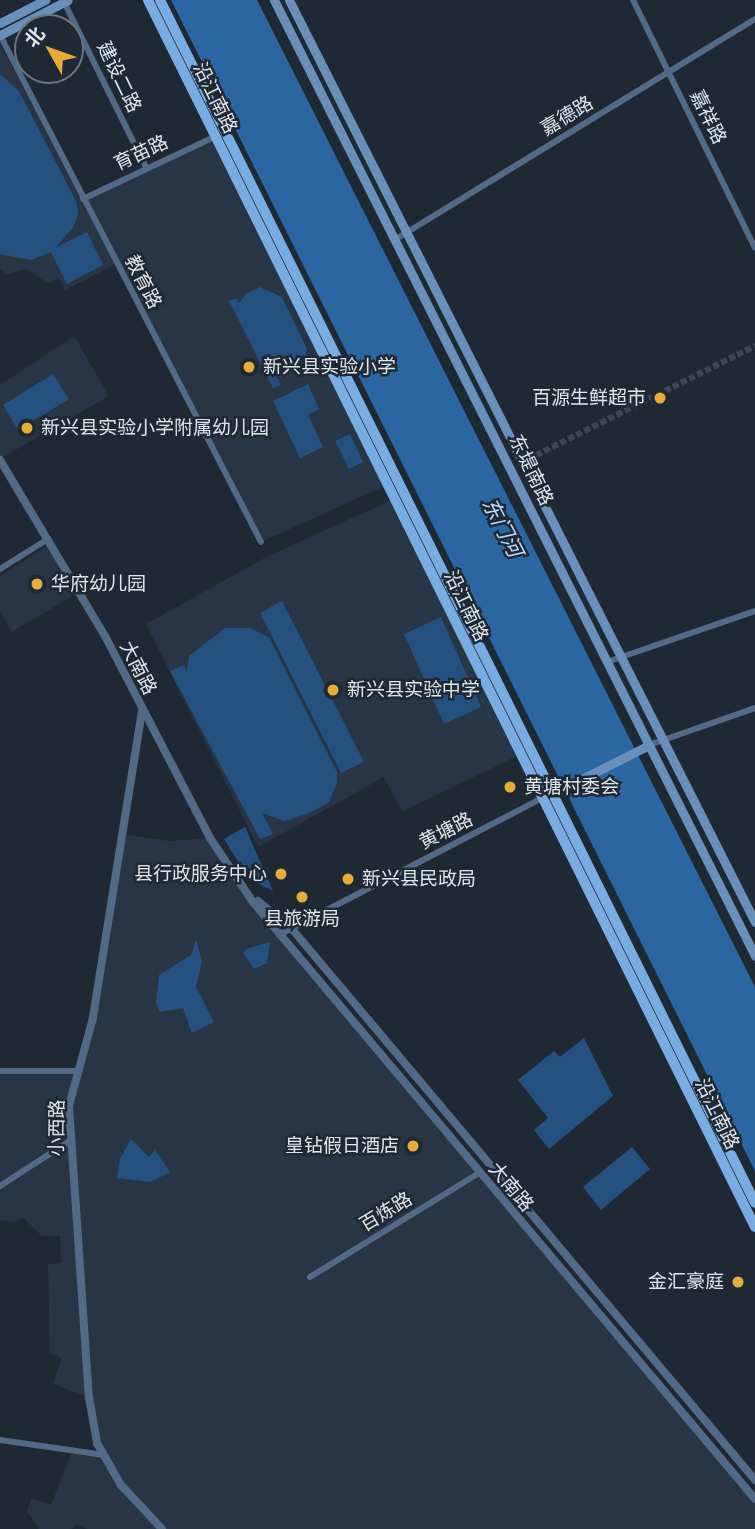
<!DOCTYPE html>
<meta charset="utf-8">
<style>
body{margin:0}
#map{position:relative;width:755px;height:1529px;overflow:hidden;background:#1f2934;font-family:"Noto Sans","Noto Sans SC",sans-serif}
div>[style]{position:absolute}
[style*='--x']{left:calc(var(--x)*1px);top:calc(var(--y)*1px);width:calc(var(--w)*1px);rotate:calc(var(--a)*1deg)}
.built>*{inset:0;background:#283545}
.green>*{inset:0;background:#24517f}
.water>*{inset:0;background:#2b66a2}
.minor-tunnel>*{height:6px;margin-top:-3px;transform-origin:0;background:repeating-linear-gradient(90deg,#3c4550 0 6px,transparent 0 9px)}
.minor>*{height:6px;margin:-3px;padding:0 3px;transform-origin:3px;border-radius:3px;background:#526a85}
.tertiary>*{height:8px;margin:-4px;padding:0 4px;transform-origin:4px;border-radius:4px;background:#526a85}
.secondary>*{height:9px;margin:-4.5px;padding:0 4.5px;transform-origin:4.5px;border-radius:4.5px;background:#6990bb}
.primary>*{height:10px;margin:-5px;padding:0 5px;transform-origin:5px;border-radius:5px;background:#7aace4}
.dots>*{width:19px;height:19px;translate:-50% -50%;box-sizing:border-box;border:4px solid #1f2934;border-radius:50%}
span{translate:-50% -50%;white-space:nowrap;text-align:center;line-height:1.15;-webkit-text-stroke:5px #1f2934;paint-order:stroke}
.street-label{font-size:19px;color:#dfe5ec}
.poi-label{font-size:19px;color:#dfe5ec}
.left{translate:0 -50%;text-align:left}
.right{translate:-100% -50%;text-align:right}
.water-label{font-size:21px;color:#bbdafc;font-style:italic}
.north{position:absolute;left:14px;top:14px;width:70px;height:70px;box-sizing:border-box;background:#1f2934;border:2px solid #6c747e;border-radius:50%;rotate:310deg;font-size:19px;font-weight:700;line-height:28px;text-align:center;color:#dfe5ec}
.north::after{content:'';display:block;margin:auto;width:24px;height:32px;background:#e7ac37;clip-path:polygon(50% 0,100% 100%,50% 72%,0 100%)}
</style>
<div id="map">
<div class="built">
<i style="clip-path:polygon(0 44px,83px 199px,214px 137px,387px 485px,261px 542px,116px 264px,65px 290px,59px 278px,48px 283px,26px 269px,6px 274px,0 269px)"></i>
<i style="clip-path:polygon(74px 336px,109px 396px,0 459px,0 385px)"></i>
<i style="clip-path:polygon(394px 499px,519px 755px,402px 812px,384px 777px,258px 847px,146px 624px,268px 556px)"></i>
<i style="clip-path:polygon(50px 544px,79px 592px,12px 632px,0 612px,0 576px)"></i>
<i style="clip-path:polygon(122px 834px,169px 841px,210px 838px,246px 892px,755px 1501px,755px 1529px,87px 1529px,77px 1525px,71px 1529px,39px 1529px,27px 1511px,32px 1498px,51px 1505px,71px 1454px,99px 1457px,89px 1397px,53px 1384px,62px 1358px,50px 1353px,48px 1264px,61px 1263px,60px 1236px,42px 1236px,23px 1218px,13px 1222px,0 1220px,0 1071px,79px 1070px,93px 1018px)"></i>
</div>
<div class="green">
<i style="clip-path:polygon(0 74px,19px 91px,77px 203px,78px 215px,72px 229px,55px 248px,87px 232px,103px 265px,67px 284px,51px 252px,31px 260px,0 254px)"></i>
<i style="clip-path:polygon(260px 287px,282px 297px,307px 349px,306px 356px,293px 370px,283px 377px,276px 377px,281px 385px,273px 388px,229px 301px,236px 298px,239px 303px,246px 294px)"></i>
<i style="clip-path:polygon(53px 374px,69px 399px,18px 430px,3px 405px)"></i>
<i style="clip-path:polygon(308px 384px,319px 409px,308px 415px,323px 447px,300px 458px,273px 401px)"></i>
<i style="clip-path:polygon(350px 434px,363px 462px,349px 469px,335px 441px)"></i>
<i style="clip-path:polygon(282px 601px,364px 762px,341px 773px,260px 613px)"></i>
<i style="clip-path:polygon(441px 617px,481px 707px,444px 724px,404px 634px)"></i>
<i style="clip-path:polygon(225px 628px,250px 628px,269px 637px,337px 772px,337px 783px,329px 802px,310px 813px,284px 821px,262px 813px,273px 834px,260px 839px,170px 671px,183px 665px,187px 671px,189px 656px)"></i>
<i style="clip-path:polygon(245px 827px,273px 891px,249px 879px,224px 839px)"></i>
<i style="clip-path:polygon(196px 939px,202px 961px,196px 987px,214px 1022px,192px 1033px,183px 1008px,160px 1012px,156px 1003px,159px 975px,191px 955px)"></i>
<i style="clip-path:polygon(270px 942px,267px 963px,254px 969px,243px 953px,249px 948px)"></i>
<i style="clip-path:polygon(584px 1038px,613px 1096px,549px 1149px,534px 1130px,548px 1118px,518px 1080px,554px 1051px,560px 1057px)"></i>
<i style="clip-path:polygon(131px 1139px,149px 1157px,155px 1150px,170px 1172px,151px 1182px,117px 1178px,120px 1159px)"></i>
<i style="clip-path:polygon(632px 1147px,650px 1169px,601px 1210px,583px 1187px)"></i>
</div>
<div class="water">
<i style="clip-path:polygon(171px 0,257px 0,755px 987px,755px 1171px)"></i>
</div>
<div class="minor-tunnel">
<i style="--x:520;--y:463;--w:263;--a:-26.5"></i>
</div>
<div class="minor">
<i style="--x:633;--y:0;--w:276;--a:63.8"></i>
<i style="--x:64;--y:2;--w:184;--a:63.6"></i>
<i style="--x:0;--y:35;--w:570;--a:62.76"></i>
<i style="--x:83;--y:199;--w:145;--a:-25.3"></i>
<i style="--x:396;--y:239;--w:421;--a:-31.5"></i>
<i style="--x:0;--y:569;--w:57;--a:-32"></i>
<i style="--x:607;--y:662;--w:157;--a:-19"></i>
<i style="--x:649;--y:745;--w:112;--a:-19.2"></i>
<i style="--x:279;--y:935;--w:299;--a:-27.5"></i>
<i style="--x:0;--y:1071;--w:79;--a:0"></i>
<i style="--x:0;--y:1186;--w:85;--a:-32.9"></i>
<i style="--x:310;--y:1277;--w:198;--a:-31.6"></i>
<i style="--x:0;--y:1440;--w:105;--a:8.2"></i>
</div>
<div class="tertiary">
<i style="--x:0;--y:460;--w:207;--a:59.2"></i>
<i style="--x:106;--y:638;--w:225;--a:62.5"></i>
<i style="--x:210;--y:838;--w:77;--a:56.1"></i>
<i style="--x:253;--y:902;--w:780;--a:49.94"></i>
<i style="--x:142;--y:711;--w:311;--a:99.1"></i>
<i style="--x:93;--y:1018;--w:91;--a:105.3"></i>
<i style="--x:69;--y:1106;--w:292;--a:86.1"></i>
<i style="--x:89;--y:1397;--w:47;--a:80.1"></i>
<i style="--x:97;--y:1443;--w:48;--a:60.3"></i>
<i style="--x:121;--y:1485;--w:60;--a:47"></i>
<i style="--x:258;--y:901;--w:44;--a:39.5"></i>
<i style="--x:292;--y:929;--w:720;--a:49.96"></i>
</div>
<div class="secondary">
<i style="--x:274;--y:0;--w:1070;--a:63.29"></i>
<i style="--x:289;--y:0;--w:1033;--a:63.19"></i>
<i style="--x:0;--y:23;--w:51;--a:-27.1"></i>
<i style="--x:0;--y:35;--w:76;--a:-27.2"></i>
<i style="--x:554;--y:793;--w:106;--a:-26.8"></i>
</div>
<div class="primary">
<i style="--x:148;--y:0;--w:1369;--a:63.68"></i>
<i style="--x:160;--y:0;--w:1342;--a:63.68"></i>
</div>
<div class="dots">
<i style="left:249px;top:367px;background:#e7ac37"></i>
<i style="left:660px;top:398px;background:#e7ac37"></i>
<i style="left:27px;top:428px;background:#e7ac37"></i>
<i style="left:37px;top:584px;background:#e7ac37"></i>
<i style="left:333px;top:690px;background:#e7ac37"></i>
<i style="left:510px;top:787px;background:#e7ac37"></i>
<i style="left:281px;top:874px;background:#e7ac37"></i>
<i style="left:348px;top:879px;background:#e7ac37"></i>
<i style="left:302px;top:897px;background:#e7ac37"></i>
<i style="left:413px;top:1146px;background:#e7ac37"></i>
<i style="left:738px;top:1282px;background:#e7ac37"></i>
</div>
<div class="street-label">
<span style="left:119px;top:77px;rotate:64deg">建设二路</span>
<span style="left:215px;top:98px;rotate:64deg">沿江南路</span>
<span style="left:567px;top:116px;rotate:-31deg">嘉德路</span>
<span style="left:708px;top:117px;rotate:64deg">嘉祥路</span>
<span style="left:141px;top:153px;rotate:-25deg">育苗路</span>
<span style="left:143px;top:282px;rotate:63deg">教育路</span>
<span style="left:531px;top:470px;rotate:64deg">东堤南路</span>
<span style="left:466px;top:606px;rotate:64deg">沿江南路</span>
<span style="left:138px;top:668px;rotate:63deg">大南路</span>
<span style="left:446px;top:831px;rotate:-27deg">黄塘路</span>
<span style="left:717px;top:1114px;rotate:64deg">沿江南路</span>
<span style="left:57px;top:1128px;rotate:-89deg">小西路</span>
<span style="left:511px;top:1187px;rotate:50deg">大南路</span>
<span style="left:386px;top:1212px;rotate:-31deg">百炼路</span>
</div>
<div class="poi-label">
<span class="left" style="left:263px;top:367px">新兴县实验小学</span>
<span class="right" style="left:646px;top:398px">百源生鲜超市</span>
<span class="left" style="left:41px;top:428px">新兴县实验小学附属幼儿园</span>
<span class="left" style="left:51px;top:584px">华府幼儿园</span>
<span class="left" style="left:347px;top:690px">新兴县实验中学</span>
<span class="left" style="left:524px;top:787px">黄塘村委会</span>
<span class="right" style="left:267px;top:874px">县行政服务中心</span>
<span class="left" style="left:362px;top:879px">新兴县民政局</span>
<span style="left:302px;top:919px">县旅游局</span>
<span class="right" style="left:399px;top:1146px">皇钻假日酒店</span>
<span class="right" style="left:724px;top:1282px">金汇豪庭</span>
</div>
<div class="water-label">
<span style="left:503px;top:527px;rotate:63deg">东门河</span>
</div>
<div class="north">北</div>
</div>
